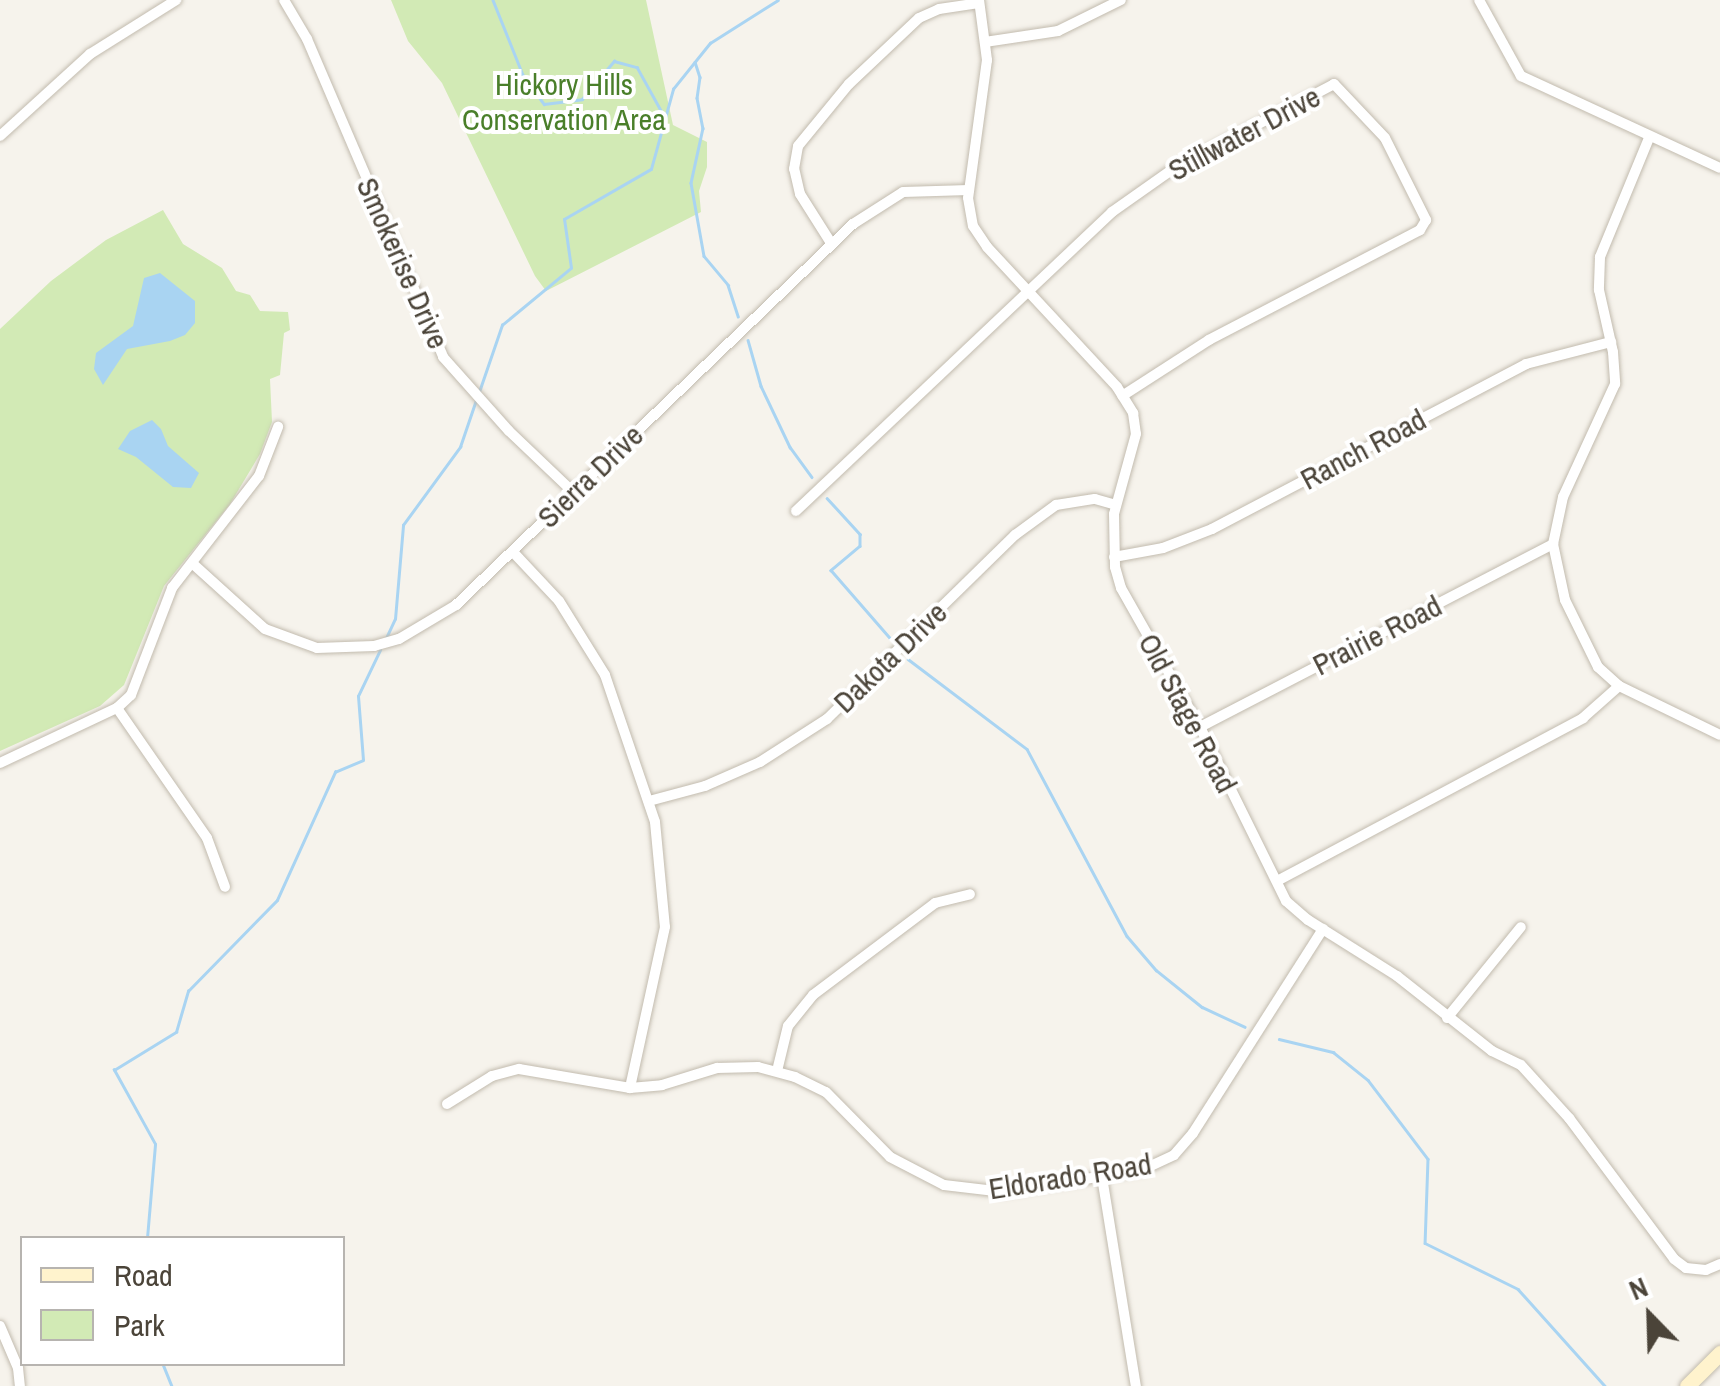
<!DOCTYPE html>
<style>
body{margin:0}
#map{position:relative;width:1720px;height:1386px;overflow:hidden;background:#f6f3ec;font-family:"Archivo Narrow",sans-serif}
div>[style]{position:absolute}
[style*='--x']{left:calc(var(--x)*1px);top:calc(var(--y)*1px);width:calc(var(--w)*1px);rotate:calc(var(--a)*1deg)}
.green>*{inset:0;background:#d2eab5}
.water>*{inset:0;background:#a9d4f2}
.stream>*{height:2.5px;margin:-1.25px;padding:0 1.25px;transform-origin:1.25px;border-radius:1.25px;background:#a9d4f2}
.roads{filter:drop-shadow(0 0 2px #c2bbae) drop-shadow(0 0 2px #c2bbae)}
.minor>*{height:10px;margin:-5px;padding:0 5px;transform-origin:5px;border-radius:5px;background:#fff}
.secondary>*{height:15px;margin:-7.5px;padding:0 7.5px;transform-origin:7.5px;border-radius:7.5px;background:#fff3cd}
span{translate:-50% -50%;white-space:nowrap;text-align:center;line-height:1.15;-webkit-text-stroke:8px #fff;paint-order:stroke}
.park-label{font-size:30px;color:#4a7f2a}
.street-label{font-size:30px;color:#4b4439}
.legend{position:absolute;left:20px;top:1236px;width:325px;height:130px;box-sizing:border-box;background:#fff;border:2px solid #b7b4b0;margin:0;padding:12px 18px;list-style:none;font-size:30px;color:#4b4439}
.legend li{display:flex;align-items:center;gap:20px;height:50px}
.legend b{width:50px;border:2px solid #b7b4b0}
.north{position:absolute;left:1600px;top:1266px;width:100px;height:100px;-webkit-text-stroke:8px #fff;paint-order:stroke;rotate:337deg;font-size:28px;font-weight:700;line-height:40px;text-align:center;color:#4b4439}
.north::after{content:'';display:block;margin:auto;width:35px;height:45px;background:#4b4439;clip-path:polygon(50% 0,100% 100%,50% 72%,0 100%)}
</style>
<div id="map">
<div class="green">
<i style="clip-path:polygon(391px 0,646px 0,673px 125px,707px 142px,707px 167px,699px 191px,701px 212px,546px 291px,535px 276px,442px 83px,408px 41px)"></i>
<i style="clip-path:polygon(163px 210px,183px 244px,222px 268px,236px 291px,250px 295px,260px 311px,288px 312px,290px 330px,284px 333px,280px 375px,270px 379px,272px 422px,260px 454px,230px 504px,164px 586px,124px 685px,100px 706px,0 751px,0 329px,51px 281px,106px 240px)"></i>
</div>
<div class="water">
<i style="clip-path:polygon(160px 273px,195px 301px,195px 323px,185px 335px,170px 341px,127px 349px,103px 385px,94px 369px,96px 353px,133px 326px,144px 278px)"></i>
<i style="clip-path:polygon(152px 420px,161px 429px,168px 446px,199px 473px,191px 488px,173px 487px,136px 457px,118px 449px,130px 431px)"></i>
</div>
<div class="stream">
<i style="--x:493;--y:0;--w:81;--a:68.2"></i>
<i style="--x:523;--y:75;--w:36;--a:54"></i>
<i style="--x:544;--y:104;--w:38;--a:-7"></i>
<i style="--x:582;--y:99;--w:50;--a:-49.9"></i>
<i style="--x:614;--y:61;--w:24;--a:15"></i>
<i style="--x:637;--y:67;--w:56;--a:61.1"></i>
<i style="--x:695;--y:62;--w:16;--a:72"></i>
<i style="--x:700;--y:77;--w:21;--a:98"></i>
<i style="--x:697;--y:98;--w:31;--a:79"></i>
<i style="--x:703;--y:128;--w:56;--a:102.3"></i>
<i style="--x:691;--y:183;--w:74;--a:79.9"></i>
<i style="--x:704;--y:256;--w:38;--a:50"></i>
<i style="--x:728;--y:285;--w:33;--a:72"></i>
<i style="--x:748;--y:340;--w:48;--a:74.2"></i>
<i style="--x:761;--y:386;--w:68;--a:64.6"></i>
<i style="--x:790;--y:447;--w:37;--a:54"></i>
<i style="--x:479;--y:392;--w:71;--a:-71.1"></i>
<i style="--x:502;--y:325;--w:89;--a:-39.6"></i>
<i style="--x:571;--y:268;--w:49;--a:-98.1"></i>
<i style="--x:564;--y:219;--w:100;--a:-29.9"></i>
<i style="--x:651;--y:169;--w:83;--a:-74.6"></i>
<i style="--x:673;--y:89;--w:59;--a:-51.2"></i>
<i style="--x:710;--y:43;--w:80;--a:-32.3"></i>
<i style="--x:827;--y:498;--w:49;--a:47.5"></i>
<i style="--x:860;--y:534;--w:12;--a:90"></i>
<i style="--x:860;--y:546;--w:38;--a:140"></i>
<i style="--x:831;--y:570;--w:91;--a:49"></i>
<i style="--x:386;--y:638;--w:21;--a:-65"></i>
<i style="--x:395;--y:619;--w:94;--a:-85.1"></i>
<i style="--x:403;--y:525;--w:97;--a:-53.8"></i>
<i style="--x:460;--y:447;--w:50;--a:-71.2"></i>
<i style="--x:908;--y:659;--w:149;--a:37.1"></i>
<i style="--x:1027;--y:749;--w:212;--a:61.9"></i>
<i style="--x:1127;--y:936;--w:45;--a:49.5"></i>
<i style="--x:1156;--y:970;--w:59;--a:38.8"></i>
<i style="--x:1202;--y:1007;--w:47;--a:24.9"></i>
<i style="--x:1279;--y:1039;--w:56;--a:13.5"></i>
<i style="--x:1333;--y:1052;--w:45;--a:38.7"></i>
<i style="--x:1368;--y:1080;--w:99;--a:52.8"></i>
<i style="--x:1428;--y:1159;--w:84;--a:92"></i>
<i style="--x:1425;--y:1243;--w:104;--a:26.3"></i>
<i style="--x:1518;--y:1289;--w:130;--a:48.1"></i>
<i style="--x:147;--y:1238;--w:94;--a:-85.1"></i>
<i style="--x:155;--y:1144;--w:85;--a:-119"></i>
<i style="--x:114;--y:1070;--w:73;--a:-31.5"></i>
<i style="--x:176;--y:1032;--w:43;--a:-73.7"></i>
<i style="--x:188;--y:991;--w:127;--a:-45.6"></i>
<i style="--x:277;--y:900;--w:141;--a:-65.6"></i>
<i style="--x:335;--y:772;--w:30;--a:-23"></i>
<i style="--x:363;--y:760;--w:64;--a:-94.5"></i>
<i style="--x:358;--y:696;--w:51;--a:-64.4"></i>
<i style="--x:163;--y:1364;--w:24;--a:68"></i>
</div>
<div class="roads">
<div class="minor">
<i style="--x:284;--y:0;--w:45;--a:59.5"></i>
<i style="--x:307;--y:39;--w:346;--a:66.8"></i>
<i style="--x:443;--y:357;--w:99;--a:48.3"></i>
<i style="--x:509;--y:431;--w:87;--a:43.6"></i>
<i style="--x:979;--y:0;--w:61;--a:82.4"></i>
<i style="--x:987;--y:60;--w:139;--a:97.8"></i>
<i style="--x:968;--y:198;--w:28;--a:80"></i>
<i style="--x:973;--y:226;--w:25;--a:56"></i>
<i style="--x:987;--y:247;--w:191;--a:47.1"></i>
<i style="--x:1117;--y:387;--w:31;--a:58"></i>
<i style="--x:1133;--y:413;--w:21;--a:82"></i>
<i style="--x:1136;--y:434;--w:83;--a:105.4"></i>
<i style="--x:1114;--y:514;--w:53;--a:88.9"></i>
<i style="--x:1115;--y:567;--w:22;--a:74"></i>
<i style="--x:1121;--y:588;--w:164;--a:60.5"></i>
<i style="--x:1202;--y:731;--w:190;--a:63.7"></i>
<i style="--x:1286;--y:901;--w:29;--a:41"></i>
<i style="--x:1308;--y:920;--w:105;--a:32.2"></i>
<i style="--x:1397;--y:976;--w:121;--a:38.3"></i>
<i style="--x:1492;--y:1051;--w:32;--a:26"></i>
<i style="--x:1521;--y:1065;--w:72;--a:47.8"></i>
<i style="--x:1569;--y:1118;--w:176;--a:53.3"></i>
<i style="--x:1674;--y:1259;--w:15;--a:37"></i>
<i style="--x:1686;--y:1268;--w:20;--a:6"></i>
<i style="--x:1706;--y:1270;--w:15;--a:-23"></i>
<i style="--x:1479;--y:0;--w:87;--a:61.1"></i>
<i style="--x:1521;--y:76;--w:219;--a:24.8"></i>
<i style="--x:985;--y:42;--w:74;--a:-8.6"></i>
<i style="--x:1058;--y:31;--w:70;--a:-26.2"></i>
<i style="--x:0;--y:136;--w:122;--a:-42.3"></i>
<i style="--x:90;--y:54;--w:102;--a:-32.1"></i>
<i style="--x:1649;--y:138;--w:129;--a:112.4"></i>
<i style="--x:1600;--y:257;--w:33;--a:92"></i>
<i style="--x:1599;--y:290;--w:64;--a:77.3"></i>
<i style="--x:1613;--y:352;--w:32;--a:86"></i>
<i style="--x:1615;--y:384;--w:124;--a:114.7"></i>
<i style="--x:1563;--y:497;--w:48;--a:102"></i>
<i style="--x:1553;--y:544;--w:57;--a:77.9"></i>
<i style="--x:1565;--y:600;--w:75;--a:63.8"></i>
<i style="--x:1598;--y:667;--w:28;--a:42"></i>
<i style="--x:1619;--y:686;--w:112;--a:25.9"></i>
<i style="--x:831;--y:243;--w:58;--a:-122.3"></i>
<i style="--x:800;--y:194;--w:26;--a:-103"></i>
<i style="--x:794;--y:169;--w:23;--a:-80"></i>
<i style="--x:798;--y:146;--w:80;--a:-50.6"></i>
<i style="--x:849;--y:84;--w:96;--a:-43.3"></i>
<i style="--x:919;--y:18;--w:22;--a:-24"></i>
<i style="--x:939;--y:9;--w:40;--a:-8.5"></i>
<i style="--x:796;--y:511;--w:435;--a:-43.4"></i>
<i style="--x:1112;--y:212;--w:75;--a:-35.2"></i>
<i style="--x:1173;--y:169;--w:182;--a:-27.8"></i>
<i style="--x:1334;--y:84;--w:74;--a:46.6"></i>
<i style="--x:1385;--y:138;--w:92;--a:63.4"></i>
<i style="--x:1426;--y:220;--w:12;--a:121"></i>
<i style="--x:1420;--y:230;--w:238;--a:152.5"></i>
<i style="--x:1209;--y:340;--w:103;--a:147.2"></i>
<i style="--x:513;--y:552;--w:67;--a:46.8"></i>
<i style="--x:559;--y:601;--w:87;--a:58.1"></i>
<i style="--x:605;--y:675;--w:155;--a:71.2"></i>
<i style="--x:655;--y:822;--w:105;--a:84.6"></i>
<i style="--x:665;--y:927;--w:165;--a:102.3"></i>
<i style="--x:1114;--y:557;--w:50;--a:-10.4"></i>
<i style="--x:1163;--y:548;--w:53;--a:-21.2"></i>
<i style="--x:1212;--y:529;--w:355;--a:-27.7"></i>
<i style="--x:1526;--y:364;--w:88;--a:-14.5"></i>
<i style="--x:192;--y:563;--w:98;--a:42.1"></i>
<i style="--x:265;--y:629;--w:55;--a:20.1"></i>
<i style="--x:317;--y:648;--w:57;--a:-2"></i>
<i style="--x:374;--y:646;--w:26;--a:-16"></i>
<i style="--x:399;--y:639;--w:66;--a:-30.8"></i>
<i style="--x:456;--y:605;--w:550;--a:-43.82"></i>
<i style="--x:853;--y:224;--w:59;--a:-32.6"></i>
<i style="--x:903;--y:192;--w:66;--a:-1.7"></i>
<i style="--x:117;--y:708;--w:158;--a:55.3"></i>
<i style="--x:207;--y:838;--w:52;--a:69.8"></i>
<i style="--x:1200;--y:727;--w:398;--a:-27.4"></i>
<i style="--x:0;--y:763;--w:129;--a:-25.2"></i>
<i style="--x:117;--y:708;--w:19;--a:-43"></i>
<i style="--x:131;--y:695;--w:115;--a:-69"></i>
<i style="--x:172;--y:588;--w:142;--a:-52.2"></i>
<i style="--x:259;--y:476;--w:53;--a:-68.8"></i>
<i style="--x:649;--y:801;--w:58;--a:-15"></i>
<i style="--x:705;--y:786;--w:60;--a:-23.6"></i>
<i style="--x:760;--y:762;--w:80;--a:-32.7"></i>
<i style="--x:827;--y:719;--w:263;--a:-44.4"></i>
<i style="--x:1015;--y:535;--w:51;--a:-36.2"></i>
<i style="--x:1056;--y:505;--w:39;--a:-9"></i>
<i style="--x:1095;--y:499;--w:22;--a:16"></i>
<i style="--x:1277;--y:881;--w:347;--a:-28"></i>
<i style="--x:1583;--y:718;--w:48;--a:-41.6"></i>
<i style="--x:1447;--y:1018;--w:117;--a:-50.9"></i>
<i style="--x:777;--y:1071;--w:46;--a:-76.3"></i>
<i style="--x:788;--y:1026;--w:40;--a:-51"></i>
<i style="--x:813;--y:995;--w:153;--a:-37"></i>
<i style="--x:935;--y:903;--w:36;--a:-14"></i>
<i style="--x:447;--y:1104;--w:53;--a:-31.9"></i>
<i style="--x:492;--y:1076;--w:28;--a:-15"></i>
<i style="--x:519;--y:1069;--w:113;--a:9.7"></i>
<i style="--x:630;--y:1088;--w:32;--a:-5"></i>
<i style="--x:662;--y:1085;--w:58;--a:-17.2"></i>
<i style="--x:717;--y:1068;--w:41;--a:-1.4"></i>
<i style="--x:758;--y:1067;--w:38;--a:15"></i>
<i style="--x:795;--y:1077;--w:34;--a:26"></i>
<i style="--x:826;--y:1092;--w:91;--a:45.4"></i>
<i style="--x:890;--y:1157;--w:61;--a:27.4"></i>
<i style="--x:944;--y:1185;--w:60;--a:6.7"></i>
<i style="--x:1004;--y:1192;--w:140;--a:-9.1"></i>
<i style="--x:1142;--y:1170;--w:35;--a:-25"></i>
<i style="--x:1174;--y:1155;--w:29;--a:-49"></i>
<i style="--x:1193;--y:1133;--w:242;--a:-57.5"></i>
<i style="--x:1102;--y:1177;--w:212;--a:80.8"></i>
<i style="--x:0;--y:1326;--w:46;--a:66.8"></i>
<i style="--x:18;--y:1368;--w:18;--a:84"></i>
</div>
<div class="secondary">
<i style="--x:1687;--y:1386;--w:47;--a:-45"></i>
</div>
</div>
<div class="park-label">
<span style="left:564px;top:101px">Hickory Hills<br>Conservation Area</span>
</div>
<div class="street-label">
<span style="left:1244px;top:133px;rotate:-28deg">Stillwater Drive</span>
<span style="left:403px;top:263px;rotate:66deg">Smokerise Drive</span>
<span style="left:1363px;top:449px;rotate:-28deg">Ranch Road</span>
<span style="left:590px;top:476px;rotate:-44deg">Sierra Drive</span>
<span style="left:1377px;top:635px;rotate:-27deg">Prairie Road</span>
<span style="left:890px;top:657px;rotate:-44deg">Dakota Drive</span>
<span style="left:1188px;top:713px;rotate:62deg">Old Stage Road</span>
<span style="left:1070px;top:1176px;rotate:-9deg">Eldorado Road</span>
</div>
<ul class="legend">
<li><b style="height:12px;background:#fff3cd"></b>Road</li>
<li><b style="height:28px;background:#d2eab5"></b>Park</li>
</ul>
<div class="north">N</div>
</div>
